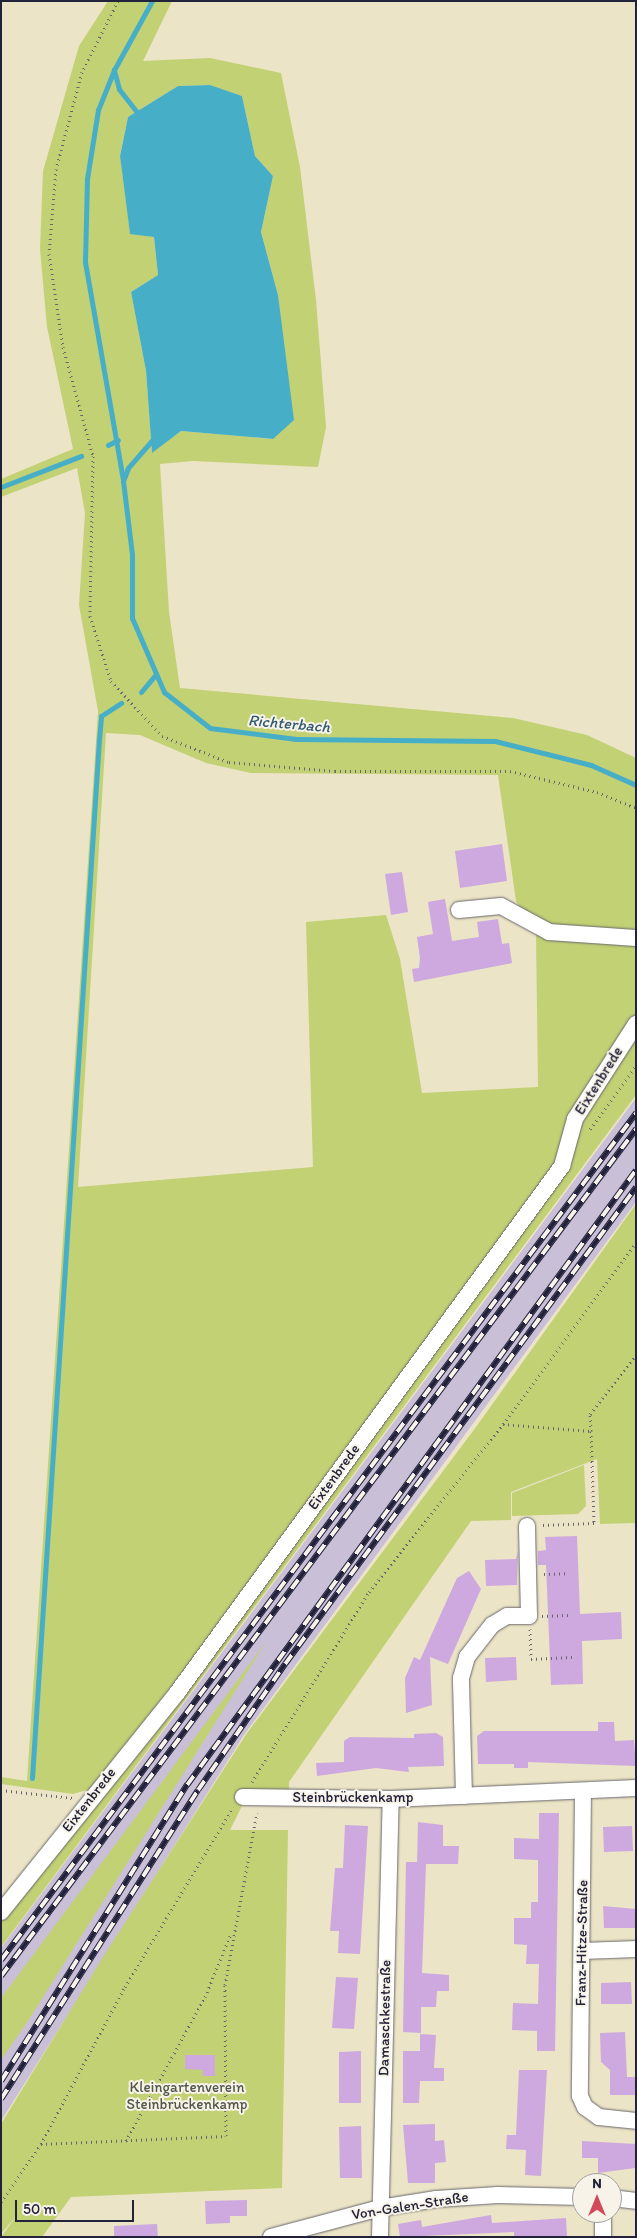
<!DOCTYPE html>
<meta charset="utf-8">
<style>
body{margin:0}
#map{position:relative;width:637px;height:2238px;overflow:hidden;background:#ebe4c6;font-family:Itim,sans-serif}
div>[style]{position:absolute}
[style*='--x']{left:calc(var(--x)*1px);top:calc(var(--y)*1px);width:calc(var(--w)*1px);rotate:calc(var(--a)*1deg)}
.industrial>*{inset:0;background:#c9bfd7}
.green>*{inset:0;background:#c2d174}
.water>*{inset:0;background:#47aec7}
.stream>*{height:5px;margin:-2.5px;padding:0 2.5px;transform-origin:2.5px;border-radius:2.5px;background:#47aec7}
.building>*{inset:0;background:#cda9df}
.path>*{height:3px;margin-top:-1.5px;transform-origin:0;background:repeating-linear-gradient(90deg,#68666c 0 1px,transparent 0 5px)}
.roads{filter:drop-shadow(0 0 1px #68666c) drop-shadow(0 0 1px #68666c)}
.minor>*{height:16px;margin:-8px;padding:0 8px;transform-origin:8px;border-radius:8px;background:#fff}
.rail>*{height:5.5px;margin-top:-2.75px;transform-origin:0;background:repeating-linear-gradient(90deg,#f7f3e8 0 11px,#22223b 0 22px);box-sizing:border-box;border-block:1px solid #22223b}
span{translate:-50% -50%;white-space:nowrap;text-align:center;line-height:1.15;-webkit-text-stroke:4px #f7f3e8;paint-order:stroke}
.street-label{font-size:15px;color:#22223b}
.park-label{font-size:15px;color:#52574c}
.water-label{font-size:16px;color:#315a73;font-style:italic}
.frame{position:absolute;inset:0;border:2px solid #22223b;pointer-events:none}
.north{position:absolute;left:572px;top:2173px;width:50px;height:50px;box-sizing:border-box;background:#f7f3e8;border:1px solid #a29fa3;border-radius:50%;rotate:0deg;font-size:14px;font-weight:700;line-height:20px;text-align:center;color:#22223b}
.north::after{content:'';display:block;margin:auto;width:18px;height:22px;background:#d1495b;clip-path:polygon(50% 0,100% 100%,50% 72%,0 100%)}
.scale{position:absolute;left:15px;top:2200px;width:119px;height:22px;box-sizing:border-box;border:2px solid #22223b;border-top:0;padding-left:6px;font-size:15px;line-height:18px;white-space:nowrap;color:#22223b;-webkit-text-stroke:4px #f7f3e8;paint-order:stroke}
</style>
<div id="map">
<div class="industrial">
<i style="clip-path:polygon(636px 1098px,636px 1202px,244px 1735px,1px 2121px,1px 1948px)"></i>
</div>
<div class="green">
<i style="clip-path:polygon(evenodd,108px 1px,172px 1px,143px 61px,210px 58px,281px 73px,300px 167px,316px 300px,326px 427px,318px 467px,193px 461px,160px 464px,169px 612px,180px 688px,513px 718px,587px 735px,636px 758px,636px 931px,549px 928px,526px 917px,516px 901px,498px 775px,251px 773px,206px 763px,140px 735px,106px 733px,78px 1187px,313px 1167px,306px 922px,386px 915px,400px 959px,422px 1093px,538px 1087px,536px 934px,636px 941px,636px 1019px,563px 1151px,267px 1561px,94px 1788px,73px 1794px,1px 1784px,1px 1777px,27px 1781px,98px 711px,79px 605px,85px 513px,77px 468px,1px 497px,1px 479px,73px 449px,47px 327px,40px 249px,43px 171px,79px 46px,108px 1px,209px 85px,242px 96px,255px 156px,273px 176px,261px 232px,278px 295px,272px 439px,181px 431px,152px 452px,146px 371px,131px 292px,158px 275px,154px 237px,130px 233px,120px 155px,128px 117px,178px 86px,209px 85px)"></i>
<i style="clip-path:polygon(636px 1030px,636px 1095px,1px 1947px,1px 1918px,565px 1167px,578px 1122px)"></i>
<i style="clip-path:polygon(636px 1204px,636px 1523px,600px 1524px,597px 1459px,511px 1492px,511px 1520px,471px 1521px,289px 1782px,289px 1797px,247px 1796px,230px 1830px,288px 1830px,282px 2188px,71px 2197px,42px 2237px,1px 2237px,17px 2215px,1px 2234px,1px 2124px,103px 1957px,247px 1733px,476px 1427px)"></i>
<i style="clip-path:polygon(584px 1465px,586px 1506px,578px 1514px,512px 1516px,512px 1493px)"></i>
<i style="clip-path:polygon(266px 1642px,28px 2021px,1px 2060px,1px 1998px)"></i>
</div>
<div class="water">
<i style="clip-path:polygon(210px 85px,242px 96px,255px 156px,273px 176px,261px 232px,278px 295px,294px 420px,273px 439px,181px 431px,152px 453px,146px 371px,131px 292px,158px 275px,154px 237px,130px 234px,120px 156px,128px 117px,178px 86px)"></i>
</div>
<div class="stream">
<i style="--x:114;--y:70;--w:43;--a:111.8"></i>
<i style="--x:98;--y:110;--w:70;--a:99.1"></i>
<i style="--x:87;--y:179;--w:83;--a:91.4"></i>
<i style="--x:85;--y:262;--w:221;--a:80.1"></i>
<i style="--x:140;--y:116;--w:34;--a:-128"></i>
<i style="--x:119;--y:89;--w:20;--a:-105"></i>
<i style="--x:114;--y:70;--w:79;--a:-61.2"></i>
<i style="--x:154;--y:438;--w:40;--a:131"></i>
<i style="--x:128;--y:468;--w:14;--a:111"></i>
<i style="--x:123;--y:481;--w:74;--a:83"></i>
<i style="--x:132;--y:554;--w:64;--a:90"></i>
<i style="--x:132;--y:618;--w:81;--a:66.6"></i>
<i style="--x:164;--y:692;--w:58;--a:38"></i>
<i style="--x:210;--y:728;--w:87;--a:7.3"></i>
<i style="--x:296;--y:739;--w:199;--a:0.6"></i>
<i style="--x:495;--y:741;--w:99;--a:14"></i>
<i style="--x:591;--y:765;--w:49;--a:24"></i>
<i style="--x:108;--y:445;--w:11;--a:-27"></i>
<i style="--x:1;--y:487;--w:86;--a:-21.2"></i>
<i style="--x:141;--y:692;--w:23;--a:-50"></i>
<i style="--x:32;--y:1778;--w:1040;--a:-86.31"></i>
<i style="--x:99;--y:740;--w:24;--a:-85"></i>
<i style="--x:101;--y:716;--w:24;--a:-33"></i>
</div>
<div class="building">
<i style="clip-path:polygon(502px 844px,507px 881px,460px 888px,455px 851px)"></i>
<i style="clip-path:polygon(402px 872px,408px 912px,391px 915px,385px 874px)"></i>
<i style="clip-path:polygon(445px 899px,452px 941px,479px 937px,477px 922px,498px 919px,502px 944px,509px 943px,512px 963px,414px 982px,412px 969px,419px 968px,420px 958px,417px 937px,433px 934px,428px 902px)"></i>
<i style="clip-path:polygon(577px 1536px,580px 1614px,621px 1612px,622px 1639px,582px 1641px,583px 1684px,551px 1685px,546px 1565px,538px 1565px,538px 1551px,546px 1550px,545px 1537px)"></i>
<i style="clip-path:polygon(518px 1551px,517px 1585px,486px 1586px,485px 1560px,516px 1559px)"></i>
<i style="clip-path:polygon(469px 1571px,481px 1589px,448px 1664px,430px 1657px,432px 1705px,406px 1713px,405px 1678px,414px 1657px,420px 1660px,457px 1578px)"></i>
<i style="clip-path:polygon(516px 1657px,517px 1680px,486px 1682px,485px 1658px)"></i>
<i style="clip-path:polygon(598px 1722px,614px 1722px,615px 1741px,634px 1740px,636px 1766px,528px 1762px,528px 1768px,514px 1768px,514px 1764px,478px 1764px,477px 1736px,484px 1731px,598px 1731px)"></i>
<i style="clip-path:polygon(436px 1733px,443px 1737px,444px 1766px,408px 1767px,409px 1772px,376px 1768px,317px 1776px,316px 1763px,344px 1762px,344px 1741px,350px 1737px,414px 1738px,414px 1734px)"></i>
<i style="clip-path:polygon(539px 1813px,559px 1813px,555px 2051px,537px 2051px,537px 2031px,512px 2030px,513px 2003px,538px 2004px,539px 1964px,526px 1964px,527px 1945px,514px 1944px,514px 1918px,531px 1918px,531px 1902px,538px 1902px,538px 1860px,514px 1859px,514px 1838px,539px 1839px)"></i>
<i style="clip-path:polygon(418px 1822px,443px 1825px,443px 1846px,459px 1846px,458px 1864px,426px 1864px,422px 1973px,449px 1975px,449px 1991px,437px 1991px,436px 2007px,421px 2007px,421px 2033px,403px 2032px,406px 1862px,417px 1862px)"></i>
<i style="clip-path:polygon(345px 1825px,368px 1826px,360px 1954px,338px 1953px,339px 1931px,330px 1931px,335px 1868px,343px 1868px)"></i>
<i style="clip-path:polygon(632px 1826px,633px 1851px,604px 1852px,603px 1827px)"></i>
<i style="clip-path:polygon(603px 1906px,636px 1909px,636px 1928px,604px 1928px)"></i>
<i style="clip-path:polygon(336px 1977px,358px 1978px,354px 2029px,332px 2028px)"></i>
<i style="clip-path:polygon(631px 1982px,632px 2004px,601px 2004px,601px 1983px)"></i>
<i style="clip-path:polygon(625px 2032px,627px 2077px,636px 2077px,636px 2095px,610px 2095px,610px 2070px,601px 2062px,600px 2033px)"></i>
<i style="clip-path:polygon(420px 2034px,436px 2035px,434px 2068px,444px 2068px,444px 2081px,420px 2081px,419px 2103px,403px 2103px,403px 2051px,420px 2051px)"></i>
<i style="clip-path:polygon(361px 2051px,361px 2103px,339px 2103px,339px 2052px)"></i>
<i style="clip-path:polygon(185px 2055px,215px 2055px,215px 2076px,203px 2076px,203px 2070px,185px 2069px)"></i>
<i style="clip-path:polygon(519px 2070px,547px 2070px,541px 2176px,525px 2175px,526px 2150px,506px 2149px,507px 2135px,516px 2135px)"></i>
<i style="clip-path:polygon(435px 2124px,435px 2141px,444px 2140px,446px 2162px,435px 2163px,435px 2183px,408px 2183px,403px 2125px)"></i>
<i style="clip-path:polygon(361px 2126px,362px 2178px,340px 2178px,339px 2127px)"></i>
<i style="clip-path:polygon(582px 2141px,636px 2144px,635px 2168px,598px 2173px,598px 2158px,582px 2158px)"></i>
<i style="clip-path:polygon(247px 2200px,247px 2216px,230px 2216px,230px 2223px,206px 2224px,205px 2201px)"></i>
<i style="clip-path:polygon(491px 2215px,492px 2223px,566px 2218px,567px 2237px,514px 2237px,514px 2232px,400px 2237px,398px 2224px,421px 2220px,422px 2227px)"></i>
<i style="clip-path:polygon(157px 2224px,158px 2237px,114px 2237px,114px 2226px)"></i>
</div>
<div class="path">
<i style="--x:118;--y:1;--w:80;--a:116.9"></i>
<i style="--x:82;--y:72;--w:100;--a:105"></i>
<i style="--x:56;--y:169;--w:85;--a:94.7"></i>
<i style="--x:49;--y:254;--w:94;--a:81.4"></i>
<i style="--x:63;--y:347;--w:113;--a:74.6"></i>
<i style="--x:93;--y:456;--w:160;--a:91.1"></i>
<i style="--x:90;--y:616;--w:68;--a:72.1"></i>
<i style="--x:111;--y:681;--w:75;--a:47.2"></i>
<i style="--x:162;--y:736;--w:72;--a:21.2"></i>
<i style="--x:229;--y:762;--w:106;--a:4.9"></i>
<i style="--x:335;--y:771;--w:175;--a:0"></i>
<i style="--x:510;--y:771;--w:89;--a:13.6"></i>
<i style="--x:597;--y:792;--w:42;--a:22.3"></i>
<i style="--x:590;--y:1129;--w:78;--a:-53.9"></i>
<i style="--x:503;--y:1424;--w:88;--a:4.5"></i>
<i style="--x:591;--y:1431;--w:92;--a:88.1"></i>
<i style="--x:594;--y:1523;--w:52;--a:177.8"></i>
<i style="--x:591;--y:1431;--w:17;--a:-93"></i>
<i style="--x:590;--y:1414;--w:75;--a:-52.1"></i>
<i style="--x:544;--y:1574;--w:24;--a:-2"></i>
<i style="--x:542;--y:1616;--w:27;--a:-2"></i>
<i style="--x:530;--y:1629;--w:30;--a:88"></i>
<i style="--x:531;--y:1659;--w:41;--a:-2.8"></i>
<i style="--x:252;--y:1782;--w:223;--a:-58.4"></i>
<i style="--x:369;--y:1592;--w:215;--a:-51.4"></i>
<i style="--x:503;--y:1424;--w:225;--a:-53.7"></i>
<i style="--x:1;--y:1790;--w:72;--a:6.3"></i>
<i style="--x:126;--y:2141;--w:164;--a:-61.3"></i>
<i style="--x:205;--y:1997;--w:66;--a:-67.7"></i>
<i style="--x:41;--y:2144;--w:185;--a:-2.5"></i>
<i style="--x:226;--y:2136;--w:151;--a:-90.4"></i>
<i style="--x:225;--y:1985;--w:175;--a:-79.5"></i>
<i style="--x:1;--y:2202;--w:70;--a:-55.4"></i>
<i style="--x:41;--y:2144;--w:178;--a:-61.9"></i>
<i style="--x:125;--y:1987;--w:210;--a:-59"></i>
</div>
<div class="roads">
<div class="minor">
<i style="--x:459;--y:910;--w:42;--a:-5.4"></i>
<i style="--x:501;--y:906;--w:55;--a:28.4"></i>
<i style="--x:549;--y:932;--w:87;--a:3.9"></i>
<i style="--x:583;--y:1791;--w:305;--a:90.6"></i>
<i style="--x:580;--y:2096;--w:12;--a:66"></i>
<i style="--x:585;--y:2107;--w:17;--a:36"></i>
<i style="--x:599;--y:2117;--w:37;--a:6"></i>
<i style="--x:464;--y:1796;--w:118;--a:-91.5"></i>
<i style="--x:461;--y:1678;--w:22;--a:-74"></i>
<i style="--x:467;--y:1657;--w:41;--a:-52"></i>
<i style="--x:492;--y:1625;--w:17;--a:-31"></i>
<i style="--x:507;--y:1616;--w:22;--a:0"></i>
<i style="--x:529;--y:1616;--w:90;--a:-91.3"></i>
<i style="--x:243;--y:1797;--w:148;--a:0.8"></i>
<i style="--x:391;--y:1799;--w:245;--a:-2.6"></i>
<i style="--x:1;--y:1912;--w:281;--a:-51.2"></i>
<i style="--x:177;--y:1693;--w:653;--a:-53.85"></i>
<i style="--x:562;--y:1166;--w:49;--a:-74.5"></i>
<i style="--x:575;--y:1119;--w:113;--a:-57.3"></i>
<i style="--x:583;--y:1951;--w:53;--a:-2.2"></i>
<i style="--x:612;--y:2198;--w:24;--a:7"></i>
<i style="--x:271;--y:2237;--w:113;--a:-14.9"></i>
<i style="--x:380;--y:2208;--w:57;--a:-9.1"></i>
<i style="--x:436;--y:2199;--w:62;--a:-3.7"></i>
<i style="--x:498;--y:2195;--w:84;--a:1.4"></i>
<i style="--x:380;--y:2237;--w:438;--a:-88.6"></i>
<i style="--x:603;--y:2237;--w:24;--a:-90"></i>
</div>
</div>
<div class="rail">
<i style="--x:1;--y:1960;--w:1059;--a:-53.14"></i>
<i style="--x:1;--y:1976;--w:1059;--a:-53.14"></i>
<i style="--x:1;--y:2081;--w:350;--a:-57.9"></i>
<i style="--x:187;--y:1785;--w:761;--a:-53.87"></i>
<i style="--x:1;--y:2099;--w:366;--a:-57.5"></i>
<i style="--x:198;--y:1790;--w:153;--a:-55.4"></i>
<i style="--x:285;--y:1664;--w:592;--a:-53.65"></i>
</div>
<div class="street-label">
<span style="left:599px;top:1081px;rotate:-58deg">Eixtenbrede</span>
<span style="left:334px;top:1477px;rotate:-54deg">Eixtenbrede</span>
<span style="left:353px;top:1798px">Steinbrückenkamp</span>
<span style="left:89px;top:1800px;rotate:-52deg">Eixtenbrede</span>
<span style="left:582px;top:1943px;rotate:-89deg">Franz-Hitze-Straße</span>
<span style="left:385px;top:2018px;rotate:-89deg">Damaschkestraße</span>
<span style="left:410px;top:2206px;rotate:-9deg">Von-Galen-Straße</span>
</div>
<div class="park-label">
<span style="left:187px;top:2096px">Kleingartenverein<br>Steinbrückenkamp</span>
</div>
<div class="water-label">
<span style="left:289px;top:724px;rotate:5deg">Richterbach</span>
</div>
<div class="frame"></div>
<div class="north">N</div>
<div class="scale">50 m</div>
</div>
